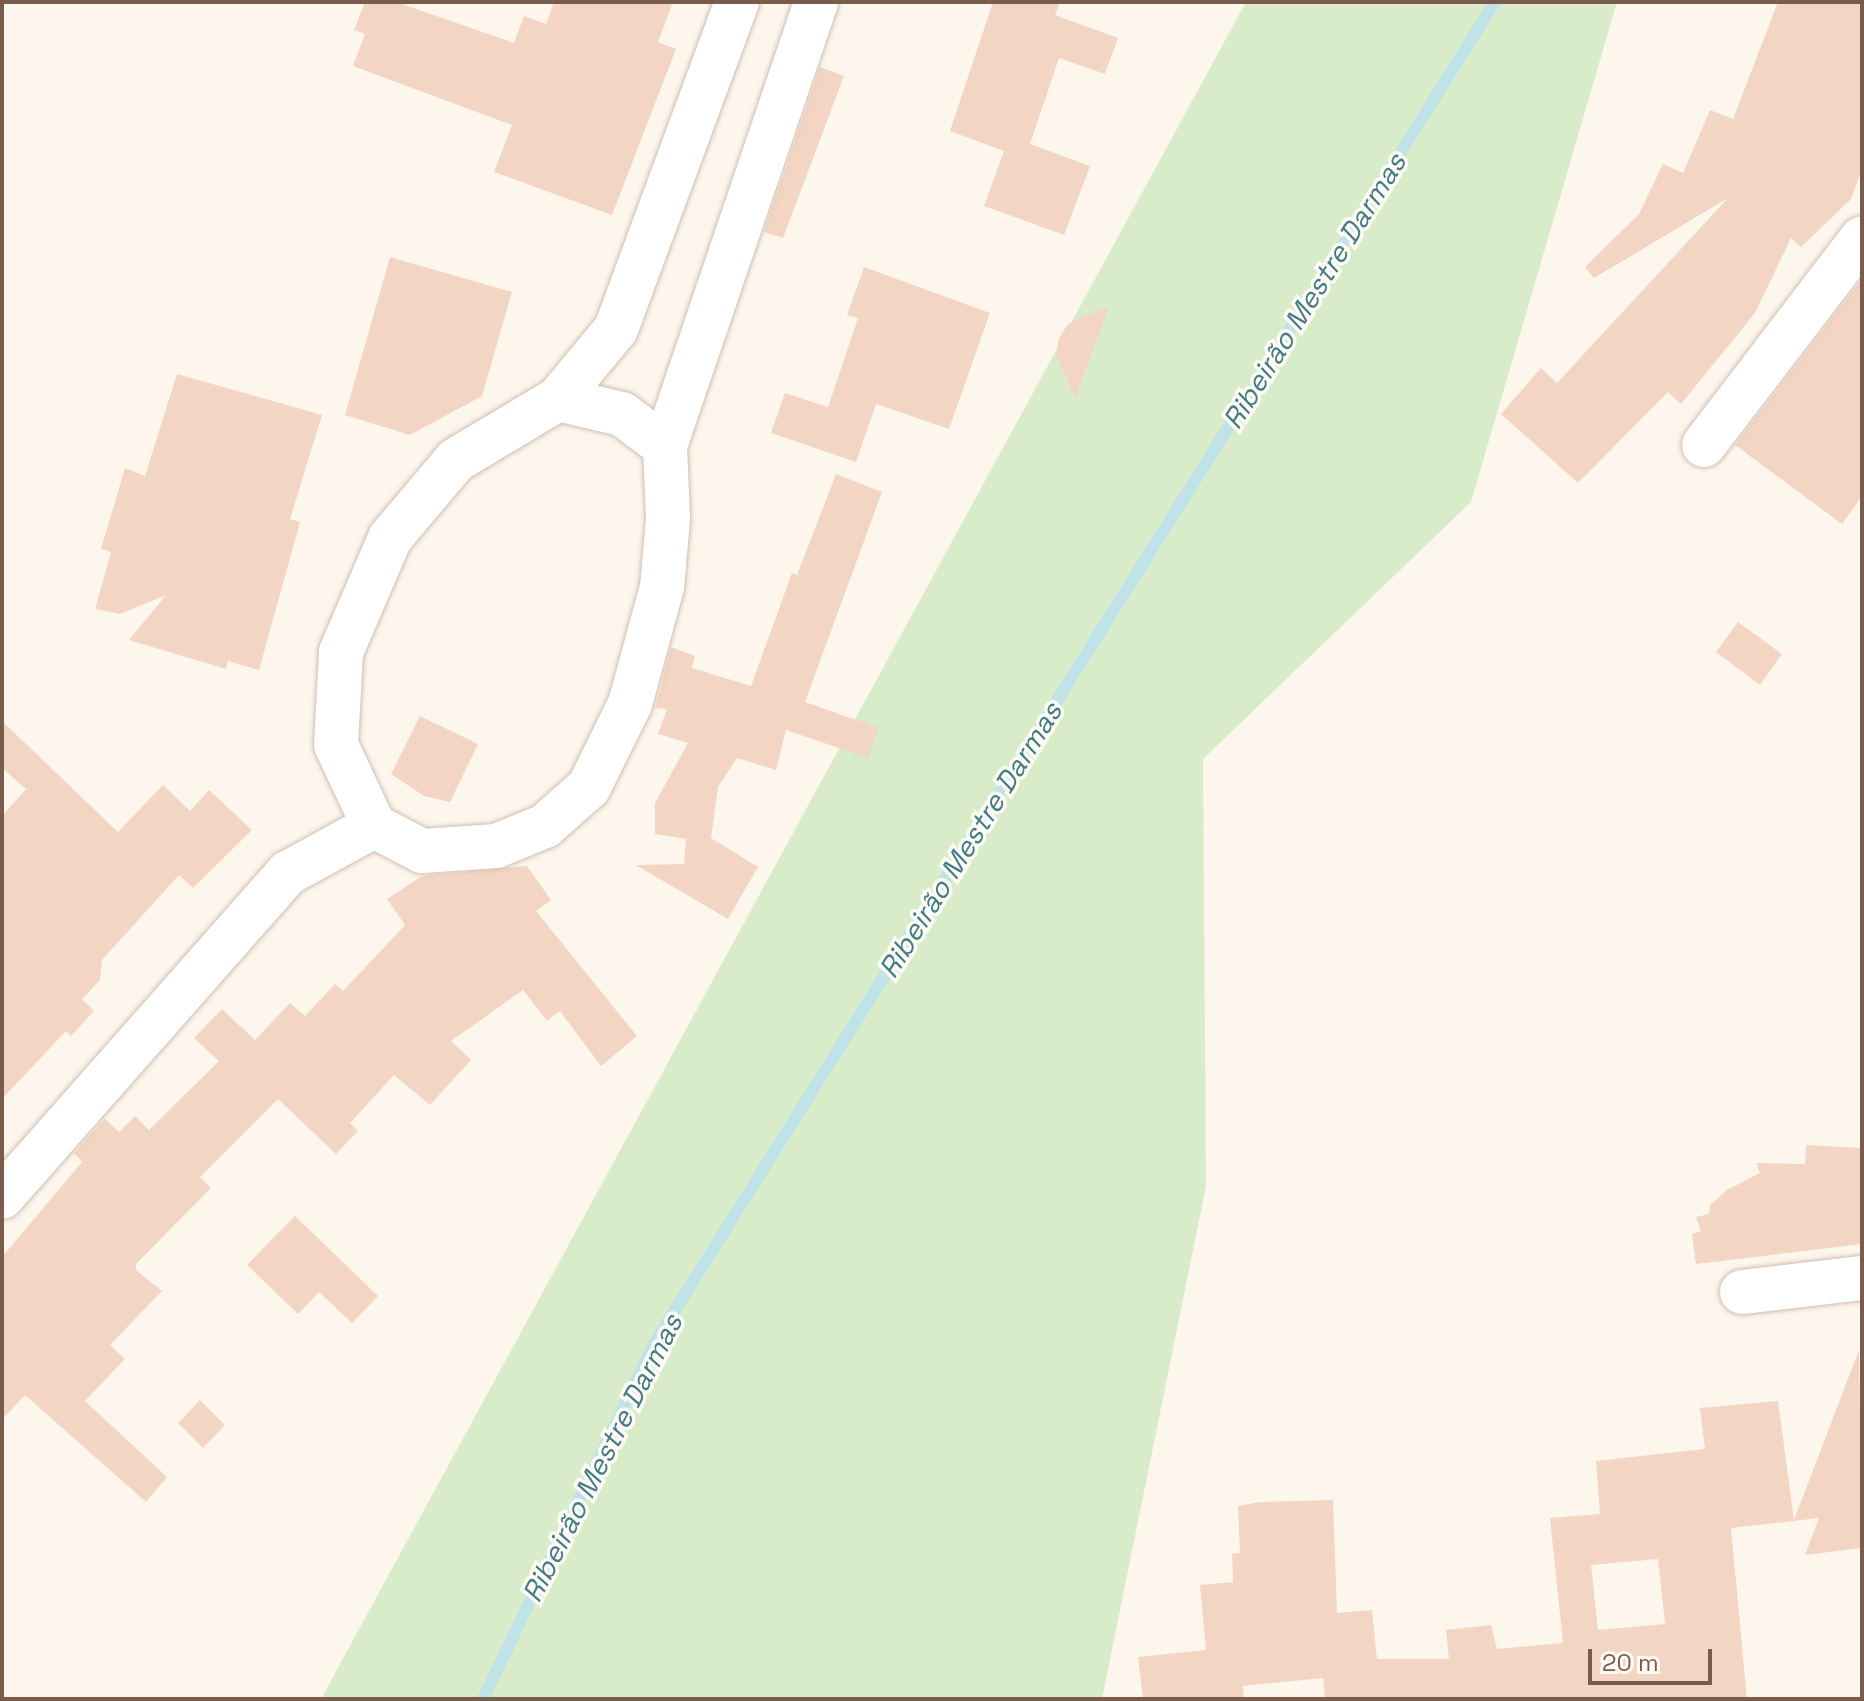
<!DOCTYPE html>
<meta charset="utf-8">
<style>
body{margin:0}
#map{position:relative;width:1864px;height:1701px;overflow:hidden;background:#fdf6ec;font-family:"Space Grotesk",sans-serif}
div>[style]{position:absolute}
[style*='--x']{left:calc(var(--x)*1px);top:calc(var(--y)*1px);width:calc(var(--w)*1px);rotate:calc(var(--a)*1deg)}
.green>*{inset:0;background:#d8ecc9}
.stream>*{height:12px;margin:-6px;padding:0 6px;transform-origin:6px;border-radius:6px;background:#bfe3e8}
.building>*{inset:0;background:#f3d5c3}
.roads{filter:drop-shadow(0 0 2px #d1beb0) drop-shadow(0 0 2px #d1beb0)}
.minor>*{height:44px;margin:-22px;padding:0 22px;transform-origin:22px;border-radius:22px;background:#fff}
span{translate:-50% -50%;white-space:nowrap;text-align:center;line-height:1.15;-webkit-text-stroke:7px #fffaf3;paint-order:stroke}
.water-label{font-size:28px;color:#437c86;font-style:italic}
.frame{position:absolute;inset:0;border:4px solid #7a5c4d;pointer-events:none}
.scale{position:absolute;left:1588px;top:1649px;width:124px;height:36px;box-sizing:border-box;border:4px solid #7a5c4d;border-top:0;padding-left:10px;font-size:24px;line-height:28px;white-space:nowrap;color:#7a5c4d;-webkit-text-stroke:6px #fffaf3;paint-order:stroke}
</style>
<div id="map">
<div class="green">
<i style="clip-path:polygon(1246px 2px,1617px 2px,1471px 502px,1203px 759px,1206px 1186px,1102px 1699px,321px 1699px)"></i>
</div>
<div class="stream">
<i style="--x:483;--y:1699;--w:396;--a:-64.3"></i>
<i style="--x:655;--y:1342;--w:1582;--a:-57.92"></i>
</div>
<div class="building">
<i style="clip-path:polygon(365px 2px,396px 2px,514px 43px,524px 16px,546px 24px,554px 2px,673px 2px,658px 42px,676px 49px,612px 215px,494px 172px,512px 125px,353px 66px,365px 34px,354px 30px)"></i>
<i style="clip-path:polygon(993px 2px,1060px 2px,1055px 15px,1118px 38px,1105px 74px,1059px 58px,1030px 144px,1090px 166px,1064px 235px,984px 206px,1004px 151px,950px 131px)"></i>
<i style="clip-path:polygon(1778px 2px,1862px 2px,1862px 169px,1851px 199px,1801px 247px,1791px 238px,1755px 313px,1681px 404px,1668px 392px,1578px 483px,1501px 414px,1541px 368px,1557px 383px,1728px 198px,1594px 278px,1585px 267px,1639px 214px,1663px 164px,1683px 173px,1710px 110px,1733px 119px)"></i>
<i style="clip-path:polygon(820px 67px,844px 76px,783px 238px,764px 232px)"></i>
<i style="clip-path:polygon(390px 257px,512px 292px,482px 396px,410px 435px,345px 415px)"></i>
<i style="clip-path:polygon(864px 267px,990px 313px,949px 429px,876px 404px,856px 462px,771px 433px,785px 393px,828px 407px,858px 318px,847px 315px)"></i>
<i style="clip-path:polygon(1862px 279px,1862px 496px,1842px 524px,1735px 445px)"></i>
<i style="clip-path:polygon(1109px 306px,1093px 350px,1075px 398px,1056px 355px,1059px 338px,1068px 324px)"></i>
<i style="clip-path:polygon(177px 374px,322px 415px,290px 519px,300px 522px,259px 670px,228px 661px,226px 669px,129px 640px,166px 595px,120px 614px,95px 609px,111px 552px,101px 549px,125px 468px,145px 476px)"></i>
<i style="clip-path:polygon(836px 474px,882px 492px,805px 702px,879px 728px,868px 758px,786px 730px,776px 770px,737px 758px,718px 787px,711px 838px,758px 867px,728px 919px,636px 865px,684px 864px,686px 839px,655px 834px,655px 803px,688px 743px,658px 734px,667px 709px,655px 708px,671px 647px,695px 656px,692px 668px,751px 686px,792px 573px,797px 575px)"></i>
<i style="clip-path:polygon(1738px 622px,1782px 654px,1760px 685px,1716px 652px)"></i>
<i style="clip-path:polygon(420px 716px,478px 744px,450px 802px,424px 796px,391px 774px)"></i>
<i style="clip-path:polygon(2px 721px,118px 832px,163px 785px,190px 811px,209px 790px,252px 830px,193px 888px,179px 875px,102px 960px,100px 980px,82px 999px,94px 1011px,71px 1036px,66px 1031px,2px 1099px,2px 816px,26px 789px,2px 768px)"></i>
<i style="clip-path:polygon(527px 866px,551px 900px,536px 911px,637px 1036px,601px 1066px,560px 1011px,547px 1021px,523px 990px,451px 1041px,471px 1060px,430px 1105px,394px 1075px,350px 1123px,358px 1131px,336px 1154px,278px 1099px,200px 1177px,211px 1188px,136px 1264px,136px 1270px,162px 1291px,110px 1345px,125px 1359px,85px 1401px,167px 1477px,146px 1502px,25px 1395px,2px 1420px,2px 1257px,82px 1162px,74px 1153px,99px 1125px,105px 1119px,119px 1132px,135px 1116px,149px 1130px,219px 1061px,194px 1038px,222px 1009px,255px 1040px,290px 1003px,305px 1016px,335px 984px,343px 991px,405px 925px,387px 899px,422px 876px)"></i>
<i style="clip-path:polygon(1806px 1145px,1862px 1148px,1862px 1244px,1696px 1264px,1692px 1234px,1701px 1231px,1696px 1217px,1709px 1214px,1710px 1205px,1727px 1190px,1760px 1173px,1756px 1163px,1805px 1164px)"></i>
<i style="clip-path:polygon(295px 1216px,378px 1296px,352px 1323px,319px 1292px,298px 1314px,247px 1265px)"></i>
<i style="clip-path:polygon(evenodd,1859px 1350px,1862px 1548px,1805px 1555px,1819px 1518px,1731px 1528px,1747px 1699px,1325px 1699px,1323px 1678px,1243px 1686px,1244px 1699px,1143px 1699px,1138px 1657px,1206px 1650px,1200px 1585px,1233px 1582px,1232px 1554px,1240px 1553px,1238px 1506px,1260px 1502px,1333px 1500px,1337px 1613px,1372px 1610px,1377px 1659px,1449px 1659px,1446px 1630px,1491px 1625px,1497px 1649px,1563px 1643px,1550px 1518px,1600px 1514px,1596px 1461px,1705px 1449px,1700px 1408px,1778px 1401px,1794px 1520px,1859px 1350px,1658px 1559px,1665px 1624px,1598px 1630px,1591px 1565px,1658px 1559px)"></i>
<i style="clip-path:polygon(200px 1400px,225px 1425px,203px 1448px,178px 1423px)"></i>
</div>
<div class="roads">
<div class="minor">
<i style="--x:558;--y:399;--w:66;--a:13.2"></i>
<i style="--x:622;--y:414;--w:54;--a:36.7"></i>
<i style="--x:665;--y:446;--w:73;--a:87.6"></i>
<i style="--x:668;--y:519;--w:68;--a:95"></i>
<i style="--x:662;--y:587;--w:121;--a:105.3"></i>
<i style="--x:630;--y:704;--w:93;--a:116.3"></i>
<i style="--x:589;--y:787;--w:59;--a:138.4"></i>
<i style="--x:545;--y:826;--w:53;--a:157.8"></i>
<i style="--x:496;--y:846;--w:74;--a:176.1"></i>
<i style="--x:422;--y:851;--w:54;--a:-152.5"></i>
<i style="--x:374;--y:826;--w:89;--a:-115.1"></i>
<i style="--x:336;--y:745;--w:93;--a:-86.9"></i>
<i style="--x:341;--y:652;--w:124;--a:-66.7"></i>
<i style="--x:390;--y:538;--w:102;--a:-49.8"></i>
<i style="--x:456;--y:460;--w:119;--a:-30.9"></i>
<i style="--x:558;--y:399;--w:91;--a:-50.4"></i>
<i style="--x:616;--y:329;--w:349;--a:-69.7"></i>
<i style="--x:1704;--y:445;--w:260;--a:-52.6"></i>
<i style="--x:665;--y:446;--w:469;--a:-71.2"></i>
<i style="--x:2;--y:1197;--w:432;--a:-48.6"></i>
<i style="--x:288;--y:873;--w:98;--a:-28.7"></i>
<i style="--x:1742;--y:1292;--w:121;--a:-6.7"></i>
</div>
</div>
<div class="water-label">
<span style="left:1314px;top:291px;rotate:-58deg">Ribeirão Mestre Darmas</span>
<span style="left:970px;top:840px;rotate:-58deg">Ribeirão Mestre Darmas</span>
<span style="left:602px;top:1458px;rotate:-63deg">Ribeirão Mestre Darmas</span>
</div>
<div class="frame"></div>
<div class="scale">20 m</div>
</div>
